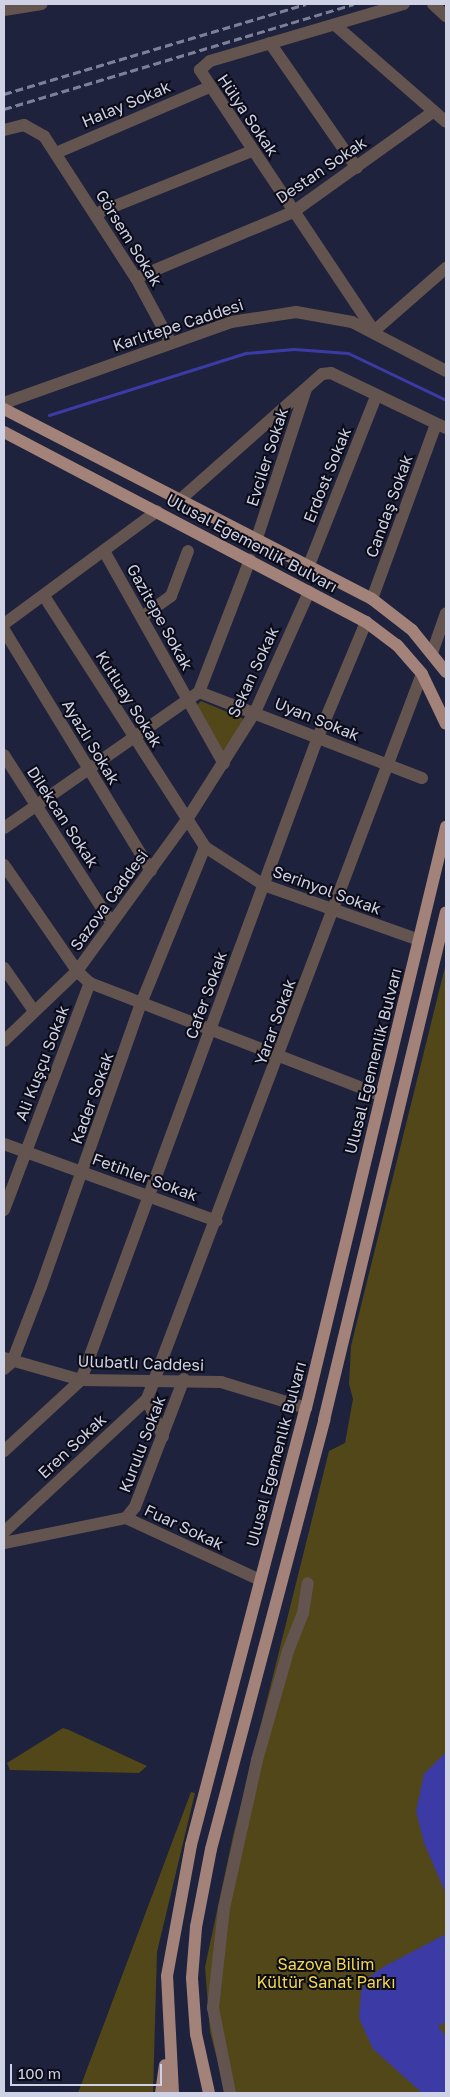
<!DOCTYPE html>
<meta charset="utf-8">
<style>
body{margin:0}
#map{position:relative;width:450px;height:2097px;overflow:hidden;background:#1e223c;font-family:"Golos Text",sans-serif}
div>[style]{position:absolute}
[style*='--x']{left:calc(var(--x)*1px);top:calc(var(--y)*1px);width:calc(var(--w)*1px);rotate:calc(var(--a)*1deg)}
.green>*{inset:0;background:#514719}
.water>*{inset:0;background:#3c3ba5}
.stream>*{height:3px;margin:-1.5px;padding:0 1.5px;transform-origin:1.5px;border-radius:1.5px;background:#3c3ba5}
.minor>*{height:12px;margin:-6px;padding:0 6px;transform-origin:6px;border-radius:6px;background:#64544f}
.major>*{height:12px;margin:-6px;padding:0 6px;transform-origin:6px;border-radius:6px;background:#a38379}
.rail>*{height:3px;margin-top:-1.5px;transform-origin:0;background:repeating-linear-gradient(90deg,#7d8096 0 8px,transparent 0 12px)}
span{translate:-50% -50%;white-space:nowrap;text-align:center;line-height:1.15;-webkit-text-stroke:4px #0b0c18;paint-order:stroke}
.street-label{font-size:16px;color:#cfd2e4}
.park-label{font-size:16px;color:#f6d84b}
.frame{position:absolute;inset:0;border:5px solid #cfd2e4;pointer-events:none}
.scale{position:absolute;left:10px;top:2064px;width:152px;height:22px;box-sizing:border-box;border:2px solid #cfd2e4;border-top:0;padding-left:6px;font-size:15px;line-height:18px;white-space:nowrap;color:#cfd2e4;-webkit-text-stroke:4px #0b0c18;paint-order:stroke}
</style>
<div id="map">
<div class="green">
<i style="clip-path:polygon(201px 701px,244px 719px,224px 752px,197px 705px)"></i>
<i style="clip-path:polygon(446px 963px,446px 2093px,226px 2093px,210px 2032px,205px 1967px,233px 1836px,329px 1451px,345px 1443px,353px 1399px,349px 1384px,351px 1346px)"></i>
<i style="clip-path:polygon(63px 1728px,69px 1730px,147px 1766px,139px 1773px,10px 1770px,7px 1763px)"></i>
<i style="clip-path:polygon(191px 1792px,195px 1793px,157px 1952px,153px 2093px,78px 2093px)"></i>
</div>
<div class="water">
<i style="clip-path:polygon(446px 1752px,446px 1894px,424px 1843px,416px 1811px,424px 1774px)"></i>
<i style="clip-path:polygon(446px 1934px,446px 2022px,438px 2026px,446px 2037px,446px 2093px,422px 2093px,373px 2049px,359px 2018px,361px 1992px,369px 1977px,385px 1966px)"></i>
</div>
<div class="stream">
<i style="--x:49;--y:415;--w:207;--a:-17.5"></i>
<i style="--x:246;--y:353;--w:48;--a:-4.8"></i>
<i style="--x:294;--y:349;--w:54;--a:4.2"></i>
<i style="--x:348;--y:353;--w:109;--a:25.6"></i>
</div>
<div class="minor">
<i style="--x:433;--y:4;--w:18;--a:43"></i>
<i style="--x:4;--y:10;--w:38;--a:-9"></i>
<i style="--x:335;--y:25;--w:147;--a:41.1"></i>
<i style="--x:270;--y:43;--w:152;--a:55.2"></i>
<i style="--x:4;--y:130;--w:21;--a:-14"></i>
<i style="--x:24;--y:125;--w:23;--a:29"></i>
<i style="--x:44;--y:136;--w:169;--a:57.1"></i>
<i style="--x:136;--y:278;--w:74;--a:61.7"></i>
<i style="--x:56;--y:153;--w:167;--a:-23.3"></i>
<i style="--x:95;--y:214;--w:169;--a:-21.9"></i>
<i style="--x:136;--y:278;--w:170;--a:-22.8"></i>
<i style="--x:293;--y:212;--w:173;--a:-35.6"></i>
<i style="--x:374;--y:331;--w:314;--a:-123.7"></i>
<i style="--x:200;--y:70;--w:13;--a:-42"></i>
<i style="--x:210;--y:61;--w:202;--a:-16.4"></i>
<i style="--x:374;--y:331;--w:96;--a:-41.2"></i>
<i style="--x:4;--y:403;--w:241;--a:-19.6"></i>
<i style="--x:231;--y:322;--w:66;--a:-8.7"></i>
<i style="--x:296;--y:312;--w:57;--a:10.1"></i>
<i style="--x:352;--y:322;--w:106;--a:27.5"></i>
<i style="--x:182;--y:498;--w:187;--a:-41.5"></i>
<i style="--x:322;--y:374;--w:9;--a:-6"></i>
<i style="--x:331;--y:373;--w:127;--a:25.6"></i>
<i style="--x:257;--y:538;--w:157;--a:-71.8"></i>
<i style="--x:104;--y:551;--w:244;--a:60.6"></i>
<i style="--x:309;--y:565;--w:181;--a:-68.3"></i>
<i style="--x:44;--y:596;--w:298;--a:57.3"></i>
<i style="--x:205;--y:847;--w:70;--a:32.8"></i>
<i style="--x:264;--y:885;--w:164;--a:19.5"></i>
<i style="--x:372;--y:599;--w:186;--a:-69.9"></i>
<i style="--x:142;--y:617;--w:36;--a:-36"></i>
<i style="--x:171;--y:596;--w:48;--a:-69.3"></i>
<i style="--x:4;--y:624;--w:190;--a:-36.4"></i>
<i style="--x:4;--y:630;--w:282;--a:58.6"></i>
<i style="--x:432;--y:653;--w:42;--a:-70.7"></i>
<i style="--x:199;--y:692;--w:239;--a:21.1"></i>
<i style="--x:4;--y:755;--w:198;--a:57.4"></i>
<i style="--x:4;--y:828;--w:238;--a:-34.9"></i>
<i style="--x:199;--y:692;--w:142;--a:-68.9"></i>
<i style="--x:4;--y:865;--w:129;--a:55.4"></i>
<i style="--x:77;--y:971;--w:18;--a:43"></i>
<i style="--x:90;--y:983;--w:312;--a:21.1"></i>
<i style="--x:4;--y:968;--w:52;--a:55.1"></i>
<i style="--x:4;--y:1041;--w:101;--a:-43.8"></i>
<i style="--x:77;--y:971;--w:185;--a:-54"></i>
<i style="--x:186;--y:821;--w:129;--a:-57.7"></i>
<i style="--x:255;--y:712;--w:132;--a:-65.8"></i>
<i style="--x:4;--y:1144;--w:226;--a:19.9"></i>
<i style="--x:4;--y:1210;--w:243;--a:-69.3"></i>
<i style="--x:4;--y:1358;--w:80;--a:15.9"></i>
<i style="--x:81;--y:1380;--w:140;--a:0.8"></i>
<i style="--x:221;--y:1382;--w:89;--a:17"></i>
<i style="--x:4;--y:1369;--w:11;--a:-41"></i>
<i style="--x:12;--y:1362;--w:80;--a:-68.9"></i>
<i style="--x:41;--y:1287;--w:298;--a:-70.6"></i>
<i style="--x:140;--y:1006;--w:172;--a:-67.8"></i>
<i style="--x:147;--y:1399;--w:41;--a:67.2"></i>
<i style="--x:4;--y:1451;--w:105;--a:-42.7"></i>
<i style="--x:81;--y:1380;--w:685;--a:-69.77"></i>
<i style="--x:318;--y:737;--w:125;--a:-67.3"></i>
<i style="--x:126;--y:1518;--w:14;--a:-51"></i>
<i style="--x:135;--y:1507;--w:137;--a:-69.1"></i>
<i style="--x:4;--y:1532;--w:195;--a:-42.9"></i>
<i style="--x:147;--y:1399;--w:775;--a:-69.23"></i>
<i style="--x:4;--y:1543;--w:125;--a:-11.6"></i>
<i style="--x:126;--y:1518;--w:148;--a:24.8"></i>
<i style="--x:230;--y:2093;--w:87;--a:-101.3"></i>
<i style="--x:213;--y:2008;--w:101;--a:-83.7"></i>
<i style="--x:224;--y:1908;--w:152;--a:-77.4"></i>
<i style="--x:257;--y:1760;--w:113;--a:-74.1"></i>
<i style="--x:288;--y:1651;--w:41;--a:-68.5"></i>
<i style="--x:303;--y:1613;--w:30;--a:-81"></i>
</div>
<div class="major">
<i style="--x:4;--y:409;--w:414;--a:27.3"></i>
<i style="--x:372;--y:599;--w:51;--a:37.8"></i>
<i style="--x:412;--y:630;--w:54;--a:51"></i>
<i style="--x:4;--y:432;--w:409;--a:27.7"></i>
<i style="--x:366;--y:622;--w:39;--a:37"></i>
<i style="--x:397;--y:645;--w:38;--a:49"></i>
<i style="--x:422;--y:674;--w:55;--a:64.4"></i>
<i style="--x:161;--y:2093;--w:28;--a:-82"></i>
<i style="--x:173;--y:2093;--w:117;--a:-92.9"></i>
<i style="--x:167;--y:1976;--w:133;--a:-79.6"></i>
<i style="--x:191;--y:1845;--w:452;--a:-75.3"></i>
<i style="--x:306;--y:1408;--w:598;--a:-76.45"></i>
<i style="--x:209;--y:2093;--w:60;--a:-102.4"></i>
<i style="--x:196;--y:2034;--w:56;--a:-94.1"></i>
<i style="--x:192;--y:1978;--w:51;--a:-85.5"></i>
<i style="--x:196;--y:1927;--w:79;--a:-79.1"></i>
<i style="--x:211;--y:1849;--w:444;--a:-75.2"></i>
<i style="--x:324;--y:1420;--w:522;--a:-76.5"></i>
</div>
<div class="rail">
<i style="--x:4;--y:94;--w:315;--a:-16.6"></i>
<i style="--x:4;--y:109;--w:365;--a:-16.7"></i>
</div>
<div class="street-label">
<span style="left:126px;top:104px;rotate:-23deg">Halay Sokak</span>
<span style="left:248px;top:115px;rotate:56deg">Hülya Sokak</span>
<span style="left:321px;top:170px;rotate:-34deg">Destan Sokak</span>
<span style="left:129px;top:238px;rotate:58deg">Görsem Sokak</span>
<span style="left:178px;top:325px;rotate:-18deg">Karlıtepe Caddesi</span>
<span style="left:267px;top:457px;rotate:-72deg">Evciler Sokak</span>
<span style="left:327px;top:475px;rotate:-68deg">Erdost Sokak</span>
<span style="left:389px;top:506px;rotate:-70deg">Candaş Sokak</span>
<span style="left:252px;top:543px;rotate:28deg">Ulusal Egemenlik Bulvarı</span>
<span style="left:160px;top:617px;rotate:61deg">Gazitepe Sokak</span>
<span style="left:253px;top:672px;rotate:-65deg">Sekan Sokak</span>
<span style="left:129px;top:699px;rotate:58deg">Kutluay Sokak</span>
<span style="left:317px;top:719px;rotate:22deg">Uyan Sokak</span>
<span style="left:91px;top:742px;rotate:59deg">Ayazlı Sokak</span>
<span style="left:63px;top:817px;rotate:57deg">Dilekcan Sokak</span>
<span style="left:327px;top:890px;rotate:20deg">Serinyol Sokak</span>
<span style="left:109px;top:900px;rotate:-54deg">Sazova Caddesi</span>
<span style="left:206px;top:995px;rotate:-70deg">Cafer Sokak</span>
<span style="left:275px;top:1022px;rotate:-70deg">Yarar Sokak</span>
<span style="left:373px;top:1061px;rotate:-76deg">Ulusal Egemenlik Bulvarı</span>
<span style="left:42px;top:1063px;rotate:-69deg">Ali Kuşçu Sokak</span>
<span style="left:92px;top:1098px;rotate:-70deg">Kader Sokak</span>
<span style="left:145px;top:1177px;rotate:20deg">Fetihler Sokak</span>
<span style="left:141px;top:1363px;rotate:2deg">Ulubatlı Caddesi</span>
<span style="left:142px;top:1444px;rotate:-69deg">Kurulu Sokak</span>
<span style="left:72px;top:1446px;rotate:-43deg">Eren Sokak</span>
<span style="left:276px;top:1454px;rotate:-75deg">Ulusal Egemenlik Bulvarı</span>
<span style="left:184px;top:1527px;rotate:25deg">Fuar Sokak</span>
</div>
<div class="park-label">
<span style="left:326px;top:1973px">Sazova Bilim<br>Kültür Sanat Parkı</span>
</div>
<div class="frame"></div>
<div class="scale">100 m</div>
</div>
